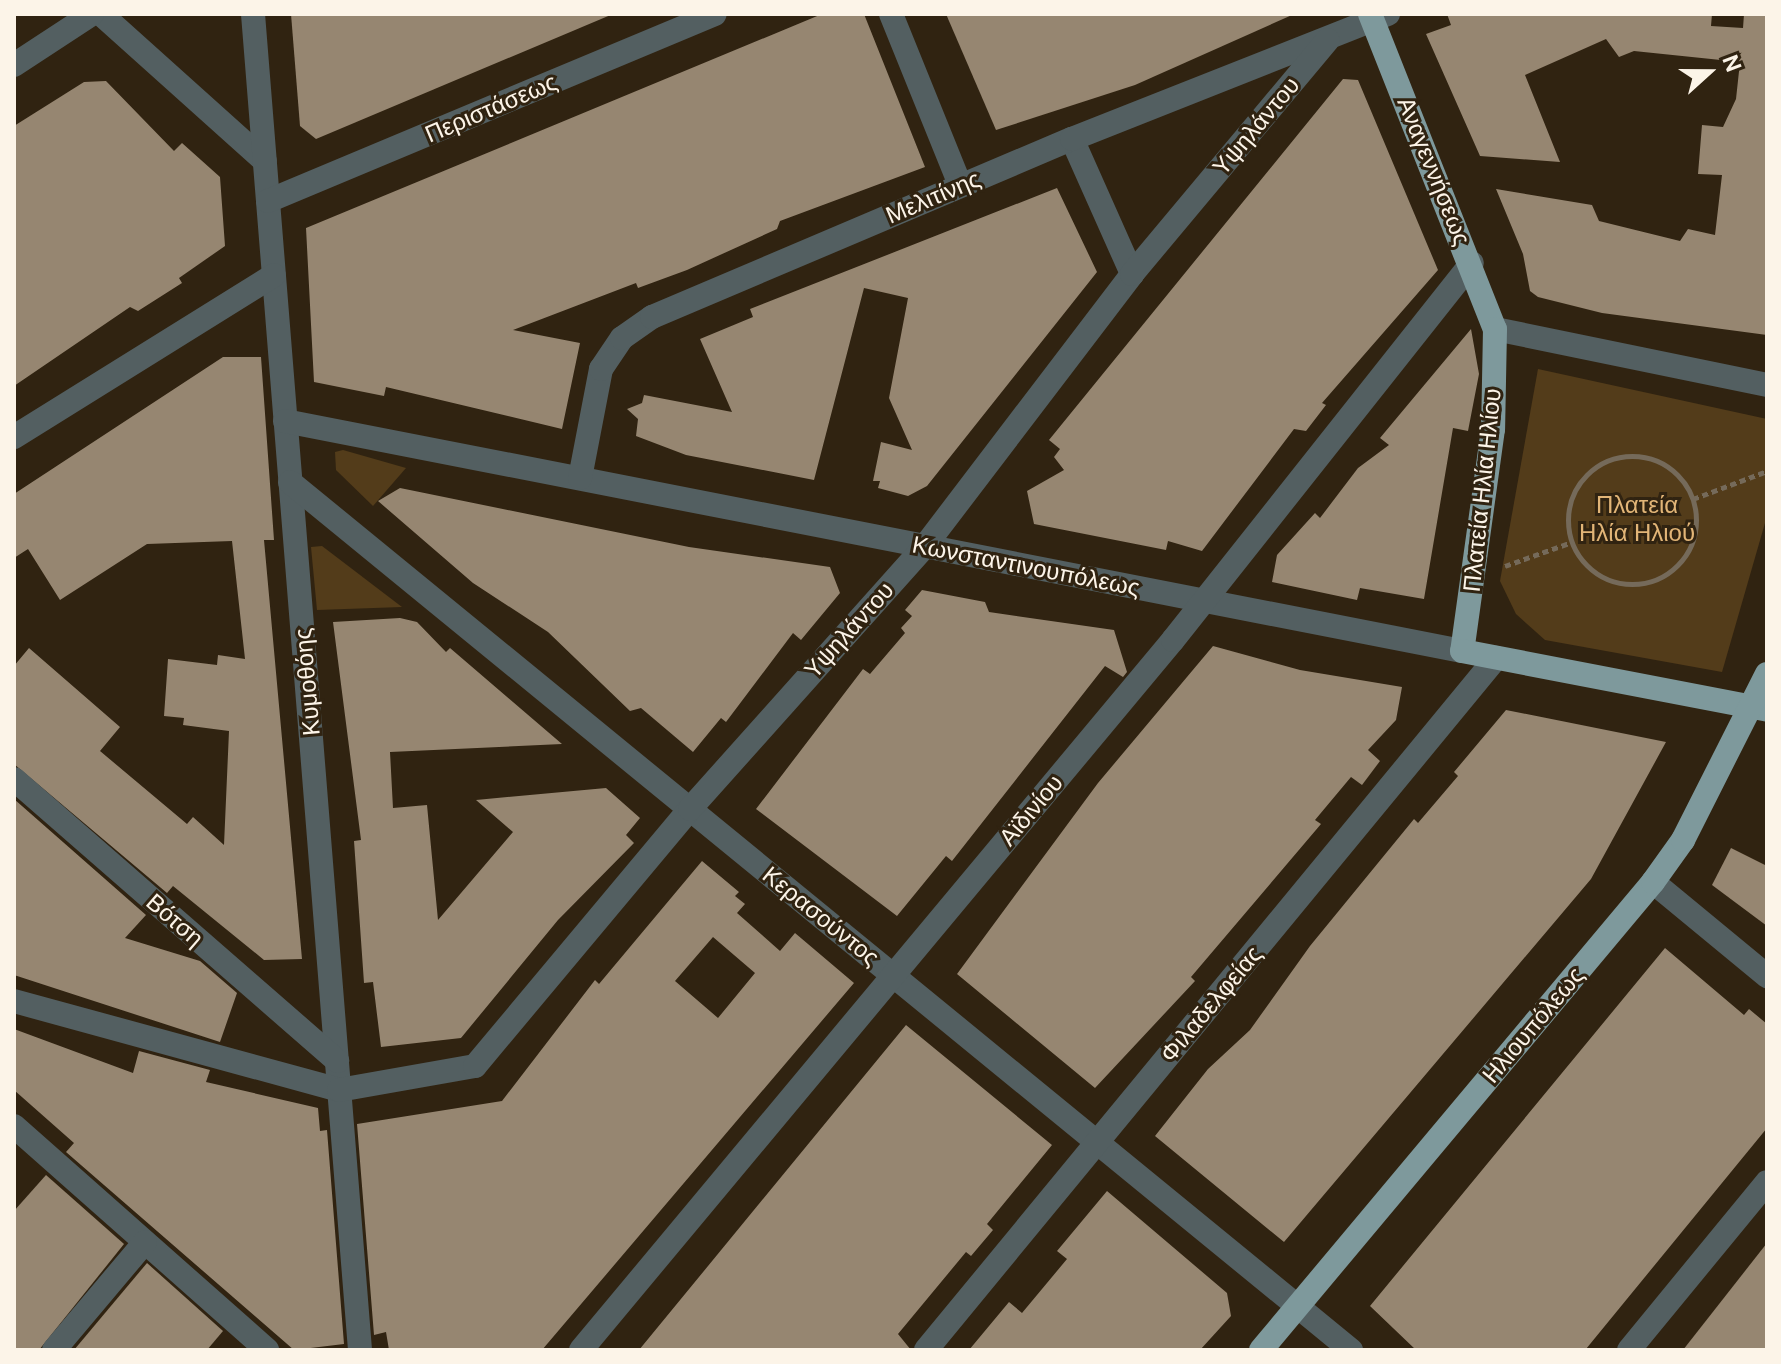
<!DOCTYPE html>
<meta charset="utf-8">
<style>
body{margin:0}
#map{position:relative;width:1781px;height:1364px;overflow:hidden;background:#302311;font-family:"DM Sans",sans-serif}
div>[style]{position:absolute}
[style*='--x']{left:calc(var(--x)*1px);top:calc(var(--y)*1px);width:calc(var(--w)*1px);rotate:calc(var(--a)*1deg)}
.green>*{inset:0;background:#533c1a}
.building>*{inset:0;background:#968671}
.path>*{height:5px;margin-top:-2.5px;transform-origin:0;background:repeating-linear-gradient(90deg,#756a5a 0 6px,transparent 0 10px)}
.path>.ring{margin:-2.5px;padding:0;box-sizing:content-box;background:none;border:5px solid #756a5a;border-radius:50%}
.minor>*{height:24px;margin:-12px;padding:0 12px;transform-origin:12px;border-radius:12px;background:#535f61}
.major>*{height:24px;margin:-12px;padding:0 12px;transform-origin:12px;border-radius:12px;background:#7e999c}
span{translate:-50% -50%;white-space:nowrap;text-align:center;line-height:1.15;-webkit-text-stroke:6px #302311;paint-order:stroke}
.street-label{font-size:24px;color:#fcf4e8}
.park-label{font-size:24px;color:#e2b577}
.frame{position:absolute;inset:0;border:16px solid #fcf4e8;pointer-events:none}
.north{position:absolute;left:1669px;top:32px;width:80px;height:80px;-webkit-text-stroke:6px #302311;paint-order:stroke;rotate:69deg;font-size:22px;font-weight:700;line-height:32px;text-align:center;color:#fcf4e8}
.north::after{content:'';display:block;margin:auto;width:28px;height:36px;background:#fcf4e8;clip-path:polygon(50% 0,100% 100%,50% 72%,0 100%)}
</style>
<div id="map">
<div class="green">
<i style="clip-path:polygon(1538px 369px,1767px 419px,1767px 516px,1722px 672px,1545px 640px,1516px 614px,1500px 581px)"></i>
<i style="clip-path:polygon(343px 450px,406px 468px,373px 506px,336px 470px,335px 452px)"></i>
<i style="clip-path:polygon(322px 546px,402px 607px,317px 610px,311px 547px)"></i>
</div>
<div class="building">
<i style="clip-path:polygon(291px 14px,613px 14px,316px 139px,300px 126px)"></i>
<i style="clip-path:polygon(822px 14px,864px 14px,925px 167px,780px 221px,777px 229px,687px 270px,638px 288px,636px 283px,513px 330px,580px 343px,562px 429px,386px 387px,384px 396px,314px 382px,306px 228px)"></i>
<i style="clip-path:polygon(946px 14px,1292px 14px,1292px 15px,1135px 85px,996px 130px)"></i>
<i style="clip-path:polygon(1447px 14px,1712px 14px,1711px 26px,1743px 28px,1744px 14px,1767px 14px,1767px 335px,1602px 313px,1538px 297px,1530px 291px,1523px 254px,1496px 189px,1592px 205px,1599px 221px,1680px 241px,1688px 229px,1715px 235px,1722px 175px,1698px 174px,1702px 125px,1723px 127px,1736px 99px,1740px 62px,1634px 51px,1619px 57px,1606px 39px,1525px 75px,1560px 162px,1480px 156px,1426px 34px,1451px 25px)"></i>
<i style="clip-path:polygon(1343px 79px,1358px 80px,1438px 270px,1322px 403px,1326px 405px,1306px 431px,1294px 429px,1202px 551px,1168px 541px,1166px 550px,1034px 524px,1027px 491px,1064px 470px,1054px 457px,1060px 449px,1049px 440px)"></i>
<i style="clip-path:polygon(106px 81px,174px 151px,182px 143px,220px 177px,225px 246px,179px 278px,182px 283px,138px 311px,130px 307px,14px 386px,14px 126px,84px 82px)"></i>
<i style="clip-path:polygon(1057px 188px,1097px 272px,927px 486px,908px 496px,878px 488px,880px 481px,873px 481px,881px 442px,912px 450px,889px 398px,908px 298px,864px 288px,814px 480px,686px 455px,636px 436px,638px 419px,627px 409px,642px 403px,644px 395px,732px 412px,700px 339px,753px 317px,750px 309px)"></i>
<i style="clip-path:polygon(1471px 329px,1479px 374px,1468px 431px,1453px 428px,1424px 599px,1360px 588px,1357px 600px,1272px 582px,1277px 555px,1315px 513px,1320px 518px,1358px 468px,1389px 445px,1380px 438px)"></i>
<i style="clip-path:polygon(223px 357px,261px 357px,274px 540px,264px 540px,302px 959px,264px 960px,173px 886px,167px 893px,14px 764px,14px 666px,29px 648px,120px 727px,100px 751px,187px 824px,193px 817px,224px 845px,229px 731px,183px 725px,184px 718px,164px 716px,168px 659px,217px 665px,218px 655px,245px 659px,232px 541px,147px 544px,60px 600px,28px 549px,14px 558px,14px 494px)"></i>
<i style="clip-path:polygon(400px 488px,689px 547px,830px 567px,840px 593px,801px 640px,793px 633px,726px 722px,721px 718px,693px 752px,641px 708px,630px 711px,548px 632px,473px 583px,378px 501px)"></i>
<i style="clip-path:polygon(922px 590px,985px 602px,989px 612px,1114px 630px,1127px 672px,1123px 677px,1105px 666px,952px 861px,946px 856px,897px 916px,756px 809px,863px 669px,870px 674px,905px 633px,901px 628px,912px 616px,905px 610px)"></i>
<i style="clip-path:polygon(400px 618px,417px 622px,446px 652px,450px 648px,562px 744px,390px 752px,393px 808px,427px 805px,438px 920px,513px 832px,476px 800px,606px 788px,640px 818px,626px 835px,634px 843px,558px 920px,461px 1038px,381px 1047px,373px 982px,364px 983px,354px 841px,361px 840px,333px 622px)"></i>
<i style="clip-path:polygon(1213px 646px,1300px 670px,1402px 687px,1396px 720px,1368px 750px,1380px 761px,1362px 785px,1351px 777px,1315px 820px,1321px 824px,1191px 977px,1195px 981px,1095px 1088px,957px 974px,1098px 783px)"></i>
<i style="clip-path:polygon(1506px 710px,1666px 742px,1591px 879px,1284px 1242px,1155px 1136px,1208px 1069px,1250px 1030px,1310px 946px,1414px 819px,1418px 823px,1458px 776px,1454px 772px)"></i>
<i style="clip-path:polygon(14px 799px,146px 915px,125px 938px,200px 961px,237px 993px,220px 1042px,14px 975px)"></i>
<i style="clip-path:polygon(1731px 848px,1767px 866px,1767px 926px,1712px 885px)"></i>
<i style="clip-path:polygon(evenodd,702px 861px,739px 892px,735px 896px,745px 904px,737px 913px,780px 951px,795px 933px,854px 983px,542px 1350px,389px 1350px,386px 1332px,374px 1335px,357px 1124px,502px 1101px,595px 980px,599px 984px,702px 861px,713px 937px,755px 973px,718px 1018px,675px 981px,713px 937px)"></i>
<i style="clip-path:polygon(1665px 948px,1744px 1015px,1749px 1009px,1767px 1024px,1767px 1128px,1586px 1349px,1416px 1350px,1370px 1306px)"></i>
<i style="clip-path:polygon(906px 1025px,1052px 1145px,987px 1224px,993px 1230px,971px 1256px,966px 1252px,898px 1334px,911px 1350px,639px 1350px)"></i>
<i style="clip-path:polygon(14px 1029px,133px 1073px,139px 1051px,210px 1070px,206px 1082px,318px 1108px,320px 1131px,327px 1130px,344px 1344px,294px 1350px,66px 1152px,74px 1143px,14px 1090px)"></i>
<i style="clip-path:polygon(46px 1175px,124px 1244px,39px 1350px,14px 1350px,14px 1211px)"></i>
<i style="clip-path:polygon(1107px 1191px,1227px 1293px,1231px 1316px,1200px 1350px,969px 1350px,1009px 1302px,1022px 1313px,1067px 1259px,1057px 1251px)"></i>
<i style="clip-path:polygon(1767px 1243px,1767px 1350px,1683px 1350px)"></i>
<i style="clip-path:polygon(147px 1263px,223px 1331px,207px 1350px,74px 1350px)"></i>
</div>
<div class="path">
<i class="ring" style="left:1568px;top:456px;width:123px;height:123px"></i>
<i style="--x:1693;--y:499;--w:79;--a:-20.7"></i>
<i style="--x:1505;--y:566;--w:71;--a:-19.7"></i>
</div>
<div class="minor">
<i style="--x:101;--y:14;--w:220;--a:41.9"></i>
<i style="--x:253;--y:14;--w:1340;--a:85.42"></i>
<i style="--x:891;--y:14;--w:184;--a:68"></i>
<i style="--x:14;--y:65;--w:93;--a:-33.2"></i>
<i style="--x:1072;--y:139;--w:148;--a:66"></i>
<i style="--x:268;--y:201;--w:484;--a:-22.7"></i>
<i style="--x:1495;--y:329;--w:278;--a:11.6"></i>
<i style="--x:285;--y:421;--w:1199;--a:11.06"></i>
<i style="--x:14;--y:437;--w:306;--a:-31.9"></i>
<i style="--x:580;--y:478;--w:111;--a:-79.1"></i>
<i style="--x:601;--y:369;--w:37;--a:-56"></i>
<i style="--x:622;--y:338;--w:37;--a:-35"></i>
<i style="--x:652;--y:317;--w:456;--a:-23"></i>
<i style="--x:1072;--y:139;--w:340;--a:-21.6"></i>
<i style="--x:290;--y:482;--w:1371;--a:39.29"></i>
<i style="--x:14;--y:779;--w:429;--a:41.1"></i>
<i style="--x:1653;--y:882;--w:148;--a:39.5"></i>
<i style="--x:14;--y:1001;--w:337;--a:15.3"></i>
<i style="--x:339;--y:1090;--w:138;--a:-10"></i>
<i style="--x:475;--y:1066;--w:335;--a:-50.1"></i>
<i style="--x:690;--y:809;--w:353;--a:-48.2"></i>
<i style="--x:925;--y:546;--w:342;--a:-52.7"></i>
<i style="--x:1132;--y:274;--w:305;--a:-50.1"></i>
<i style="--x:14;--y:1126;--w:338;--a:41.5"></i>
<i style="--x:54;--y:1350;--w:141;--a:-49.9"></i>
<i style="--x:581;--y:1350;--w:924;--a:-50.18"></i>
<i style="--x:1173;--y:640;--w:481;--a:-51.6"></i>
<i style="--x:926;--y:1350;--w:897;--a:-50.52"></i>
<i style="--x:1629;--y:1350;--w:217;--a:-50.6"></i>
</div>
<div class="major">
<i style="--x:1370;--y:14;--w:339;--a:68.4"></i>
<i style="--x:1495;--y:329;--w:100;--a:91.1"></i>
<i style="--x:1493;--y:429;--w:224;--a:97.9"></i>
<i style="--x:1462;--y:651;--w:311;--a:10.9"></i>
<i style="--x:1261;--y:1350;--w:610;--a:-50.05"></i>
<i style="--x:1653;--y:882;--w:52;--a:-54.5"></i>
<i style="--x:1683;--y:840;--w:186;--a:-63.2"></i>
</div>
<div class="street-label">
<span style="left:491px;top:108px;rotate:-23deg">Περιστάσεως</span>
<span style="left:1256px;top:126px;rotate:-50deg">Υψηλάντου</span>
<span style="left:1434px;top:171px;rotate:68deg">Αναγεννήσεως</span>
<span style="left:933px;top:197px;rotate:-23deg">Μελιτίνης</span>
<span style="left:1482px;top:490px;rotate:-84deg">Πλατεία Ηλία Ηλίου</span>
<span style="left:1026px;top:566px;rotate:11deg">Κωνσταντινουπόλεως</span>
<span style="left:849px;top:630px;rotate:-48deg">Υψηλάντου</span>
<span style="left:307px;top:682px;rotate:-95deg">Κυμοθόης</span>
<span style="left:1031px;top:810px;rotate:-50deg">Αϊδινίου</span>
<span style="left:821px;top:916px;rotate:39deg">Κερασούντος</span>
<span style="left:175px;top:920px;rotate:41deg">Βότση</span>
<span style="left:1211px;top:1004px;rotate:-50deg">Φιλαδελφείας</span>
<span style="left:1533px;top:1025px;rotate:-50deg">Ηλιουπόλεως</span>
</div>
<div class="park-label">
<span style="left:1637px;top:519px">Πλατεία<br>Ηλία Ηλιού</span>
</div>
<div class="frame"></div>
<div class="north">N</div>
</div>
